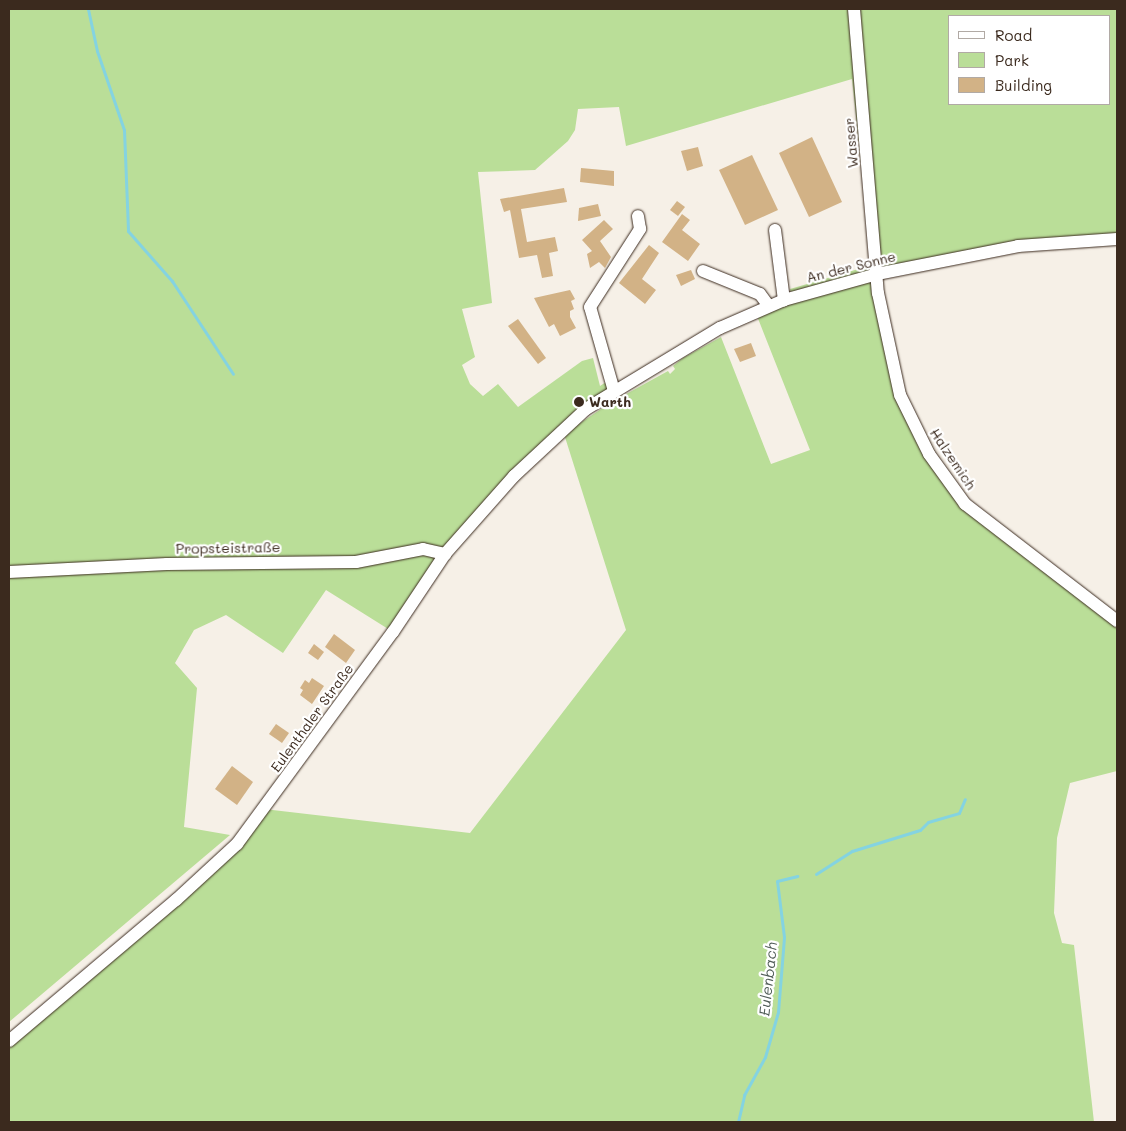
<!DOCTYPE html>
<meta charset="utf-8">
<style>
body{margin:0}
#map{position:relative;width:1126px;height:1131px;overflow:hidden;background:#f6f0e7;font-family:Mali,sans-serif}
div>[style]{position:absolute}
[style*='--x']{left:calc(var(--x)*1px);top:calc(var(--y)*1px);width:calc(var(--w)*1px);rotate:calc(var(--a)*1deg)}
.green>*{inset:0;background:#bade98}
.stream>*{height:3px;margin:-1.5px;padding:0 1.5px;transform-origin:1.5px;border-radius:1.5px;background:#84d3e1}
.building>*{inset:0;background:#d2b286}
.roads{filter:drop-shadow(0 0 1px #3b2a1e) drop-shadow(0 0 1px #3b2a1e)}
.minor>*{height:12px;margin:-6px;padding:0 6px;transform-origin:6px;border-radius:6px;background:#fff}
.dots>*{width:14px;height:14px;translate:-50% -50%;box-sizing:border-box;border:2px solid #fff;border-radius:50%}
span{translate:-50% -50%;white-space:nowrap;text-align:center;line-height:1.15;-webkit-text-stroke:4.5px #fff;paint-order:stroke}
.street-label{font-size:14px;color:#3b2a1e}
.poi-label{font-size:14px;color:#3b2a1e;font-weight:700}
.left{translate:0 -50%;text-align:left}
.water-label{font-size:15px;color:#515d58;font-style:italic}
.frame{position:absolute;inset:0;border:10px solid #3b2a1e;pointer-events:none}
.legend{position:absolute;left:948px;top:15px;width:162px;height:90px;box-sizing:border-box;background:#fff;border:1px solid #b1aaa5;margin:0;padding:6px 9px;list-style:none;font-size:15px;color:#3b2a1e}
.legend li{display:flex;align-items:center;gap:10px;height:25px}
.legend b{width:25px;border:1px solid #b1aaa5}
</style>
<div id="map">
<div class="green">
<i style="clip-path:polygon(evenodd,9px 9px,1117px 9px,1117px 239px,1063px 241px,877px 274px,891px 365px,953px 489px,1117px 621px,1117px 771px,1070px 783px,1057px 838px,1054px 913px,1062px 943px,1074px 945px,1094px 1122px,9px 1122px,9px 1041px,176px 900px,264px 809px,470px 833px,626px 630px,564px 434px,610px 403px,668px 371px,670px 374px,675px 369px,673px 366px,683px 358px,721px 337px,771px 464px,810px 450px,757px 316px,794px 302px,790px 289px,872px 265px,852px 79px,626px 146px,619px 107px,578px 109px,575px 130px,568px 141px,535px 170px,478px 172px,492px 303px,462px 309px,475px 357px,462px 365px,470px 384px,483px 396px,498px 384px,518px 407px,582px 361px,593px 358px,600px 386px,615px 376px,614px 391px,586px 409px,445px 554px,393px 632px,326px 590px,283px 653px,226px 615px,194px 630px,175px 663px,197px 688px,184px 827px,230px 835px,9px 1022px,9px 9px,950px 16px,1110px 16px,1110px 104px,950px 104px,950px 16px)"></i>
</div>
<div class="stream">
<i style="--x:88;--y:9;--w:43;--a:77.9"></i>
<i style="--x:97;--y:51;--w:83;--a:71.1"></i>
<i style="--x:124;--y:130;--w:101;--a:87.7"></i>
<i style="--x:128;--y:231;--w:67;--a:48.7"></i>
<i style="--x:172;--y:281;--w:111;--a:56.7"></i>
<i style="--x:816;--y:874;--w:43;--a:-32.6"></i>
<i style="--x:852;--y:851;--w:71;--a:-17.2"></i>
<i style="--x:920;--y:830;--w:11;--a:-45"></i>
<i style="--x:928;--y:822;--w:32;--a:-16"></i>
<i style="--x:959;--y:813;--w:15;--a:-67"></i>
<i style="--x:738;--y:1122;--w:28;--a:-77"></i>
<i style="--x:744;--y:1095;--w:43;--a:-61.1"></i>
<i style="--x:765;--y:1057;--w:47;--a:-73.9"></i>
<i style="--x:778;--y:1012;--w:75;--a:-85.4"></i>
<i style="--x:784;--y:937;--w:56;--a:-97.1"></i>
<i style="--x:777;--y:881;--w:21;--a:-14"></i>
</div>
<div class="building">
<i style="clip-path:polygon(812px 137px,842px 202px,809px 217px,779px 153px)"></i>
<i style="clip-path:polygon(698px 147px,703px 166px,687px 171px,681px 151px)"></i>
<i style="clip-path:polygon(752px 155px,778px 210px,745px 225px,719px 170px)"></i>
<i style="clip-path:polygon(581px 168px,614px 171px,614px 186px,580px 182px)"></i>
<i style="clip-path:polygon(564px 188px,567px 202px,521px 209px,527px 242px,555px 237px,558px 251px,549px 253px,553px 276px,542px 278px,537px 255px,519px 258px,510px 210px,504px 212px,500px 199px)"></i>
<i style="clip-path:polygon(677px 201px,685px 207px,678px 216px,670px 210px)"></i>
<i style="clip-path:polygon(598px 204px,601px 216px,578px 221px,579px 208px)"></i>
<i style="clip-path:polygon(682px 214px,690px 220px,682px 230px,700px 244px,688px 261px,662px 242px)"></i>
<i style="clip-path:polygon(604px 220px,613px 229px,600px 241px,611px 257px,605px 268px,599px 262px,590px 268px,587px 254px,592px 251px,582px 240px)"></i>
<i style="clip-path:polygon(649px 245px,659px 253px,642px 279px,656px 290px,645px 304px,619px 283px)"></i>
<i style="clip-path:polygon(691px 270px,695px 279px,681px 286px,676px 275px)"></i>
<i style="clip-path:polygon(570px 290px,575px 299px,571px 301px,574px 309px,570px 311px,570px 317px,576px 328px,560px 336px,554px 324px,549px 327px,534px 298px)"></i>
<i style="clip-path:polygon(518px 319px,546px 358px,538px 364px,508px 326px)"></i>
<i style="clip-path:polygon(751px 343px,756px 356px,740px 362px,734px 349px)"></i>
<i style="clip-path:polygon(334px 634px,355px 650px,346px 663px,325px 647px)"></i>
<i style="clip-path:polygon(314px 644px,324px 652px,318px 660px,308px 653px)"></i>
<i style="clip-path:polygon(312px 678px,324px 686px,312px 704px,300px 695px,303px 690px,300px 688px,305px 680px,309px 683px)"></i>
<i style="clip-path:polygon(276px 724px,289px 733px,282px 743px,269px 734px)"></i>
<i style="clip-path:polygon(232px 766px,253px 782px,237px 805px,215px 789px)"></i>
</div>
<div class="roads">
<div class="minor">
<i style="--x:854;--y:9;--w:285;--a:85.2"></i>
<i style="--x:878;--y:293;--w:104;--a:77.8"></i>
<i style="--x:900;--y:395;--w:66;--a:63.8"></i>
<i style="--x:929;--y:454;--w:62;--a:54.2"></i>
<i style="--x:965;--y:504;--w:192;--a:37.6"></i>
<i style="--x:775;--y:230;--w:71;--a:82.7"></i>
<i style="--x:703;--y:271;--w:61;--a:22"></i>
<i style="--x:760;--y:294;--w:14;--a:54"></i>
<i style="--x:614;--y:391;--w:87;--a:-105.9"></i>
<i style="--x:590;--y:307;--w:93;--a:-57.3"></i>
<i style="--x:640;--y:229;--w:13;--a:-99"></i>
<i style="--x:9;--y:572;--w:158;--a:-2.9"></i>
<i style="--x:167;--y:564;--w:189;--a:-0.6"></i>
<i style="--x:356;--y:562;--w:68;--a:-11"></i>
<i style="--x:423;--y:549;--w:23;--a:13"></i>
<i style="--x:9;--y:1041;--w:219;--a:-40.2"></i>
<i style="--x:176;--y:900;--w:83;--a:-42.6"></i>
<i style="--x:237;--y:844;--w:263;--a:-53.7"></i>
<i style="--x:393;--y:632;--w:94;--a:-56.3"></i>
<i style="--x:445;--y:554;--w:104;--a:-48.5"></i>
<i style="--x:514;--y:476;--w:98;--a:-42.9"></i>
<i style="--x:586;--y:409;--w:157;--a:-31.2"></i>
<i style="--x:720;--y:328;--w:70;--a:-23.6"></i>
<i style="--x:784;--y:300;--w:97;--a:-15.6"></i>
<i style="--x:877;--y:274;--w:144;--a:-11.2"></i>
<i style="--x:1018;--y:246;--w:99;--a:-4"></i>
</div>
</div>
<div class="dots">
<i style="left:579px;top:402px;background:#3b2a1e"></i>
</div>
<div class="street-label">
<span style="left:851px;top:143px;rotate:-95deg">Wasser</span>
<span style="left:851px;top:267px;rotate:-14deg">An der Sonne</span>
<span style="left:953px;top:459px;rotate:56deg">Halzemich</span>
<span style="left:228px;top:548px;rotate:-1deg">Propsteistraße</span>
<span style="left:312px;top:718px;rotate:-54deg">Eulenthaler Straße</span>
</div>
<div class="poi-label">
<span class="left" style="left:589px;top:402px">Warth</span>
</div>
<div class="water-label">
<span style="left:768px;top:979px;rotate:-84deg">Eulenbach</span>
</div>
<div class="frame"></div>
<ul class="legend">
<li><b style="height:6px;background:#fff"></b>Road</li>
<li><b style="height:14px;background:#bade98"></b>Park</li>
<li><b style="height:14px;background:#d2b286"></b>Building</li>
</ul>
</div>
